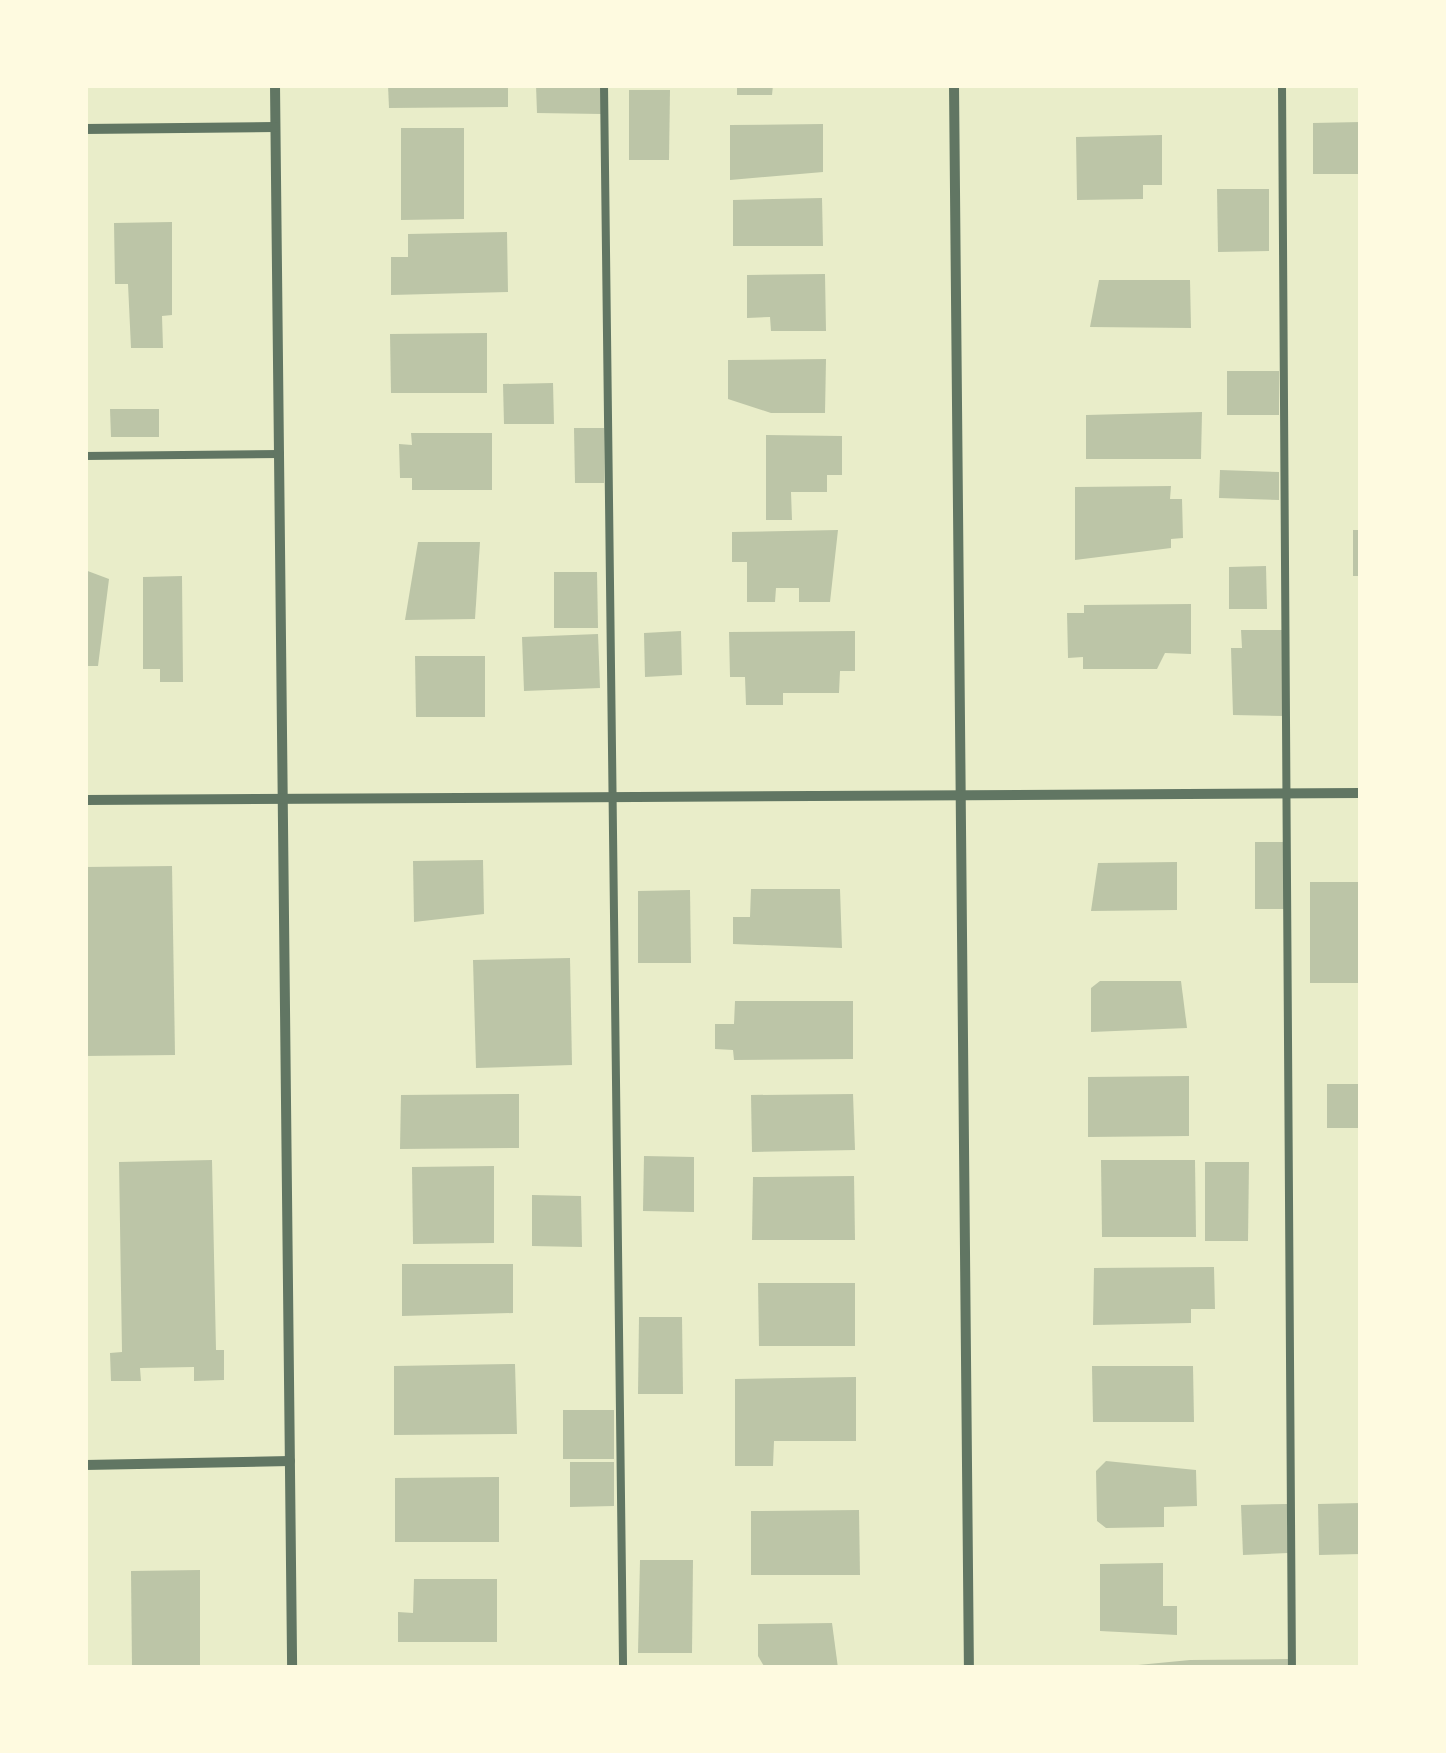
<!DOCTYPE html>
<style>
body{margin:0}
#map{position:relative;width:1446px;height:1753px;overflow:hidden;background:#e9edc9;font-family:"PT Sans",sans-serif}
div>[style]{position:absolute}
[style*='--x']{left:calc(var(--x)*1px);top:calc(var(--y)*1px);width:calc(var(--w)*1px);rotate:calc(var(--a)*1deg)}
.building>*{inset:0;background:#bcc5a7}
.service>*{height:8px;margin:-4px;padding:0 4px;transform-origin:4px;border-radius:4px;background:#617663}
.minor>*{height:10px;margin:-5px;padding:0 5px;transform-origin:5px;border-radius:5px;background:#617663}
span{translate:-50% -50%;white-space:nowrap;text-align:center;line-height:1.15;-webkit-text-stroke:8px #fefae0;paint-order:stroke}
.frame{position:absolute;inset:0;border:88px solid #fefae0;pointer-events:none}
</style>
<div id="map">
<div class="building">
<i style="clip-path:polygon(388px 85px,508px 85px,508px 107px,389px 108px)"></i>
<i style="clip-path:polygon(536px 85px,601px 85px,601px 114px,537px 113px)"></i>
<i style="clip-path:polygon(737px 85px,773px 85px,772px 95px,737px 95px)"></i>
<i style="clip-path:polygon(629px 90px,670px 90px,669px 160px,629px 160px)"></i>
<i style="clip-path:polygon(1361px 122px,1361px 174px,1313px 174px,1313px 123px)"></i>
<i style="clip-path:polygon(823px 124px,823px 172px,730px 180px,730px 125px)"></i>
<i style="clip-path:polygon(401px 128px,464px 128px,464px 219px,401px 220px)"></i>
<i style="clip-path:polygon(1162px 135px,1162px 185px,1143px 185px,1143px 199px,1077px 200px,1076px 137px)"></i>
<i style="clip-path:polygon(1217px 189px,1269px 189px,1269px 251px,1218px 252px)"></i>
<i style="clip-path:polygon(822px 198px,823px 246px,733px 246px,733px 200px)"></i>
<i style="clip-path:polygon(172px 222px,172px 315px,162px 316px,163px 348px,131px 348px,128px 284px,115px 284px,114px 223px)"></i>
<i style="clip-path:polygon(507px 232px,508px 292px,391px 295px,391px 257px,408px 257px,408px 234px)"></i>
<i style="clip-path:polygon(825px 274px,826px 331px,771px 331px,770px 317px,747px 318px,747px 275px)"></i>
<i style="clip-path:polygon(1099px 280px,1190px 280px,1191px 328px,1090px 327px)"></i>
<i style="clip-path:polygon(487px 333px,487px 393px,391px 393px,390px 334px)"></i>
<i style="clip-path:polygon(826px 359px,825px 413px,771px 413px,728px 399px,728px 360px)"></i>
<i style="clip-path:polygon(1227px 371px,1279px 371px,1279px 415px,1227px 415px)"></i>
<i style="clip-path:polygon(553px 383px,554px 424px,504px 424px,503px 384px)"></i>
<i style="clip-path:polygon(110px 409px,159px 409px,159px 437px,111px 437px)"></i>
<i style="clip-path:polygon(1202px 412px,1201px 459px,1086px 459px,1086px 415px)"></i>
<i style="clip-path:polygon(574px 428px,604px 428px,604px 483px,575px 483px)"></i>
<i style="clip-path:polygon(411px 433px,492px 433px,492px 490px,412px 490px,412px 478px,400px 478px,399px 444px,412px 445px)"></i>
<i style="clip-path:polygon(766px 435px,842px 436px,842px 475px,827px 475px,827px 492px,791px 492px,792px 520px,766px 520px)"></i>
<i style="clip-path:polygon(1220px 470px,1279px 472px,1279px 500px,1219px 498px)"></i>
<i style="clip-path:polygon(1171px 486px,1170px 499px,1182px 499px,1183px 538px,1171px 539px,1171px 548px,1075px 560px,1075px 487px)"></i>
<i style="clip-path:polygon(838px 530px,830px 602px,799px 602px,799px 588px,776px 588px,775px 602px,747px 602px,747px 562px,732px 562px,732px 532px)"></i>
<i style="clip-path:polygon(1353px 530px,1361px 530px,1361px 576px,1353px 576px)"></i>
<i style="clip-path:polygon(418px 542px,480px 542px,475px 619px,405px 620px)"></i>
<i style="clip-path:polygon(1266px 566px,1267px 609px,1229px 609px,1229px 567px)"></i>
<i style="clip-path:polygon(85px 570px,109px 579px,98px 666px,85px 666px)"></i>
<i style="clip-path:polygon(554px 572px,597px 572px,598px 628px,554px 628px)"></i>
<i style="clip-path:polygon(182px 576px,183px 682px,160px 682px,160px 669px,143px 669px,143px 577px)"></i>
<i style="clip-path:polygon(1191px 604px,1191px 654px,1165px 653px,1157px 669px,1083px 669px,1083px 657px,1068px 658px,1067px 613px,1084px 613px,1084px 605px)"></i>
<i style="clip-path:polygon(1241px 630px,1283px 630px,1284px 716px,1233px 715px,1231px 648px,1242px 648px)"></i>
<i style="clip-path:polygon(681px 631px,682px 675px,645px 677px,644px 633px)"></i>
<i style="clip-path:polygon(855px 631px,855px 671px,840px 671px,839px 693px,783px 693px,783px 705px,746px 705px,745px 677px,730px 677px,729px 632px)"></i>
<i style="clip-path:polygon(598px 634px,600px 688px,524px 691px,522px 637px)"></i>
<i style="clip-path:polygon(415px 656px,485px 656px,485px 717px,416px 717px)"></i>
<i style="clip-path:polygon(1255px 842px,1284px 842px,1284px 909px,1255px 909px)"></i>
<i style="clip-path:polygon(483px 860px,484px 914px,414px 922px,413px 861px)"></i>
<i style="clip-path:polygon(1177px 862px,1177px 910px,1091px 911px,1098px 863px)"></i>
<i style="clip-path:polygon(172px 866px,175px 1055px,85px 1056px,85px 867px)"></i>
<i style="clip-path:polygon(1310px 882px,1361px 882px,1361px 983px,1310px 983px)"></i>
<i style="clip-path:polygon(751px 889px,840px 889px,842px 948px,733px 944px,733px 917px,750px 917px)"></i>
<i style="clip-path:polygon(690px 890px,691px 963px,638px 963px,638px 891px)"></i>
<i style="clip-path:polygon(570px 958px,572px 1065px,476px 1068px,473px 960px)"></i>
<i style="clip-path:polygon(1100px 981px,1181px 981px,1187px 1028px,1091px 1032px,1091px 988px)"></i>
<i style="clip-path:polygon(735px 1001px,853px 1001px,853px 1059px,734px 1060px,733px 1050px,715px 1049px,715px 1024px,734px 1024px)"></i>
<i style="clip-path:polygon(1189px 1076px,1189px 1136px,1088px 1137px,1088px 1077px)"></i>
<i style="clip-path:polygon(1327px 1084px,1361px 1084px,1361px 1128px,1327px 1128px)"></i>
<i style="clip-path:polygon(519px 1094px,519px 1148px,400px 1149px,401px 1095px)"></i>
<i style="clip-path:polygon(853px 1094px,855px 1150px,752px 1152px,751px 1095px)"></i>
<i style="clip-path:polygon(644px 1156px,694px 1157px,694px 1212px,643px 1211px)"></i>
<i style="clip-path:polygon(212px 1160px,216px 1350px,224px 1350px,224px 1380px,194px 1381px,194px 1367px,140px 1368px,141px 1381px,111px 1381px,110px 1353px,122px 1352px,119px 1162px)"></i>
<i style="clip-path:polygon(1101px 1160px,1195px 1160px,1196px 1237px,1102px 1237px)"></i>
<i style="clip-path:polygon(1205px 1162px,1249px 1162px,1248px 1241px,1205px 1241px)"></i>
<i style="clip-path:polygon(494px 1166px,494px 1243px,413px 1244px,412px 1167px)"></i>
<i style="clip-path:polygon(854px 1176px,855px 1240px,752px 1240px,753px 1177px)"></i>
<i style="clip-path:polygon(532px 1195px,581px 1196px,582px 1247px,532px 1246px)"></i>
<i style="clip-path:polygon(402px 1264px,513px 1264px,513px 1313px,402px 1316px)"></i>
<i style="clip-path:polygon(1214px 1267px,1215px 1309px,1191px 1309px,1191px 1323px,1093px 1325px,1094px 1268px)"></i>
<i style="clip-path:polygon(758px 1283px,855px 1283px,855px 1346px,759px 1346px)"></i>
<i style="clip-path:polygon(639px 1317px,682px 1317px,683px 1394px,638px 1394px)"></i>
<i style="clip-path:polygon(515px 1364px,517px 1434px,394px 1435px,394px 1366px)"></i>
<i style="clip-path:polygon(1092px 1366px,1193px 1366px,1194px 1422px,1093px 1422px)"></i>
<i style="clip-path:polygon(856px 1377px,856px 1441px,774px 1441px,773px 1466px,735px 1466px,735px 1379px)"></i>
<i style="clip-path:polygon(563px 1410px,614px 1410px,614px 1459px,563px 1459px)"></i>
<i style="clip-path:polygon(1106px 1461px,1196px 1470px,1197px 1506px,1164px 1507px,1164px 1527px,1106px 1528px,1097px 1521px,1096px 1471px)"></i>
<i style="clip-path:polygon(570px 1462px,614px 1462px,614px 1506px,570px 1507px)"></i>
<i style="clip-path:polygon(499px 1477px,499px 1542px,395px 1542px,395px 1478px)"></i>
<i style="clip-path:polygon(1361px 1503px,1361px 1554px,1319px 1555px,1318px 1504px)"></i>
<i style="clip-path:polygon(1287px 1504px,1288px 1553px,1243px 1555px,1241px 1505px)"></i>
<i style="clip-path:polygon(859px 1510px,860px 1575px,751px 1575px,751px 1511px)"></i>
<i style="clip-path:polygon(640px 1560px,693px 1560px,692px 1653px,638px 1653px)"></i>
<i style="clip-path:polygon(1163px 1563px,1163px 1606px,1177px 1606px,1177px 1635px,1100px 1631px,1100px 1564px)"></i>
<i style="clip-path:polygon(200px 1570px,200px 1668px,132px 1668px,131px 1571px)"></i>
<i style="clip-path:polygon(414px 1579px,497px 1579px,497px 1642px,398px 1642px,398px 1612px,413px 1613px)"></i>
<i style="clip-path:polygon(832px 1623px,838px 1668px,765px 1668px,758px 1656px,758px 1624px)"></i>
<i style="clip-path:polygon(1290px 1659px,1290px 1668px,1107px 1668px,1190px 1660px)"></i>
</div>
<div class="service">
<i style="--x:604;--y:85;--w:1583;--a:89.31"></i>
<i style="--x:1282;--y:85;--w:1583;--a:89.64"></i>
<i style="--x:85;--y:456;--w:195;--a:-0.6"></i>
</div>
<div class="minor">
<i style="--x:275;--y:85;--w:1583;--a:89.38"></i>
<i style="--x:954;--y:85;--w:1583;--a:89.46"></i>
<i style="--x:85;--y:129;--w:190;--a:-0.6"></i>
<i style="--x:85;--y:800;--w:1276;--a:-0.31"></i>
<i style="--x:85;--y:1465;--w:205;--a:-1.1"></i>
</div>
<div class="frame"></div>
</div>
